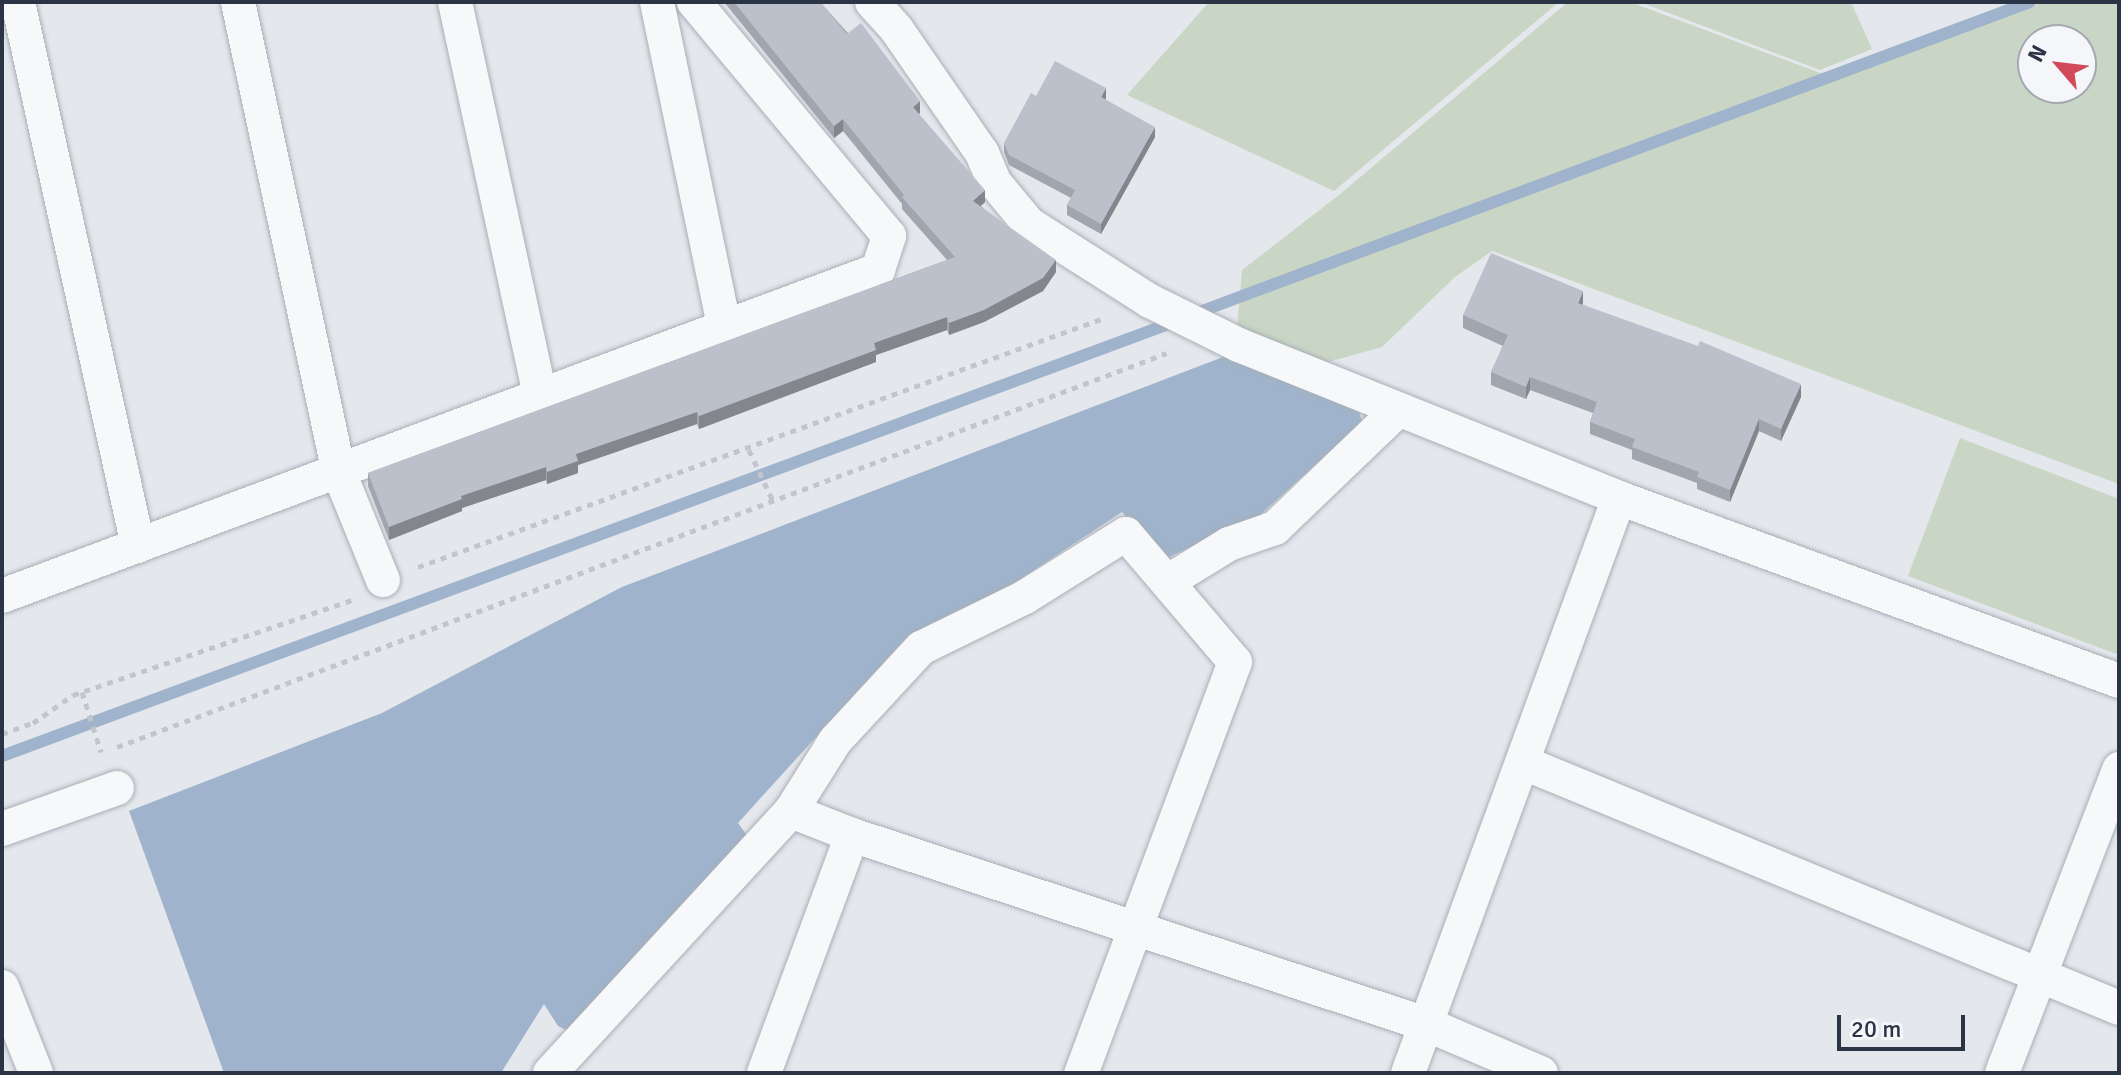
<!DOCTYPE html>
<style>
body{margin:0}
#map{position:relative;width:2121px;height:1075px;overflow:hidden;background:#e4e7ec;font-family:Signika,sans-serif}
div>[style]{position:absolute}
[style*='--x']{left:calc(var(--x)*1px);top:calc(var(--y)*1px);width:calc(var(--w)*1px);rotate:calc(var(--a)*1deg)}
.green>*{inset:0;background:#c9d6c5}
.water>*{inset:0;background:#9fb4cc}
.stream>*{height:12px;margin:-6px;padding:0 6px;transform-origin:6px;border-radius:6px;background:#9fb4cc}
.path>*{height:5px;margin-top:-2.5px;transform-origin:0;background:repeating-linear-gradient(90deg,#c2c5cb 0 6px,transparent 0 12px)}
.roads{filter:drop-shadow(0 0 2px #a9aeb7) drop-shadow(0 0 2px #a9aeb7)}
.street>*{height:34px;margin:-17px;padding:0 17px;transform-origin:17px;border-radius:17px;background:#f7f8fa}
.wall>*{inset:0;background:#a1a5ae}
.shaded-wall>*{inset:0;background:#83868d}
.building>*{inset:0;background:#bbc0ca}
span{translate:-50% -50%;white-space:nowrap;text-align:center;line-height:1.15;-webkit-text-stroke:6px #f4f6f9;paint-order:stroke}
.frame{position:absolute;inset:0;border:4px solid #2b3445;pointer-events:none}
.north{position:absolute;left:2017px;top:24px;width:80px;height:80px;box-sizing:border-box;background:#f4f6f9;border:2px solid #a4a8b1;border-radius:50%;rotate:298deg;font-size:22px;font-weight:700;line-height:32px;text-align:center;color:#2b3445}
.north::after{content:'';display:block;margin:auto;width:28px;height:36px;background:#d1495b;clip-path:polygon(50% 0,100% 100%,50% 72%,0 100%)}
.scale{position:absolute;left:1837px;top:1015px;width:128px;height:36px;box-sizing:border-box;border:4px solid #2b3445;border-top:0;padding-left:10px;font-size:24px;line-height:28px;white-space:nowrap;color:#2b3445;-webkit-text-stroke:6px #f4f6f9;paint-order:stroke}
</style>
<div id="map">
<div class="green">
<i style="clip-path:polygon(1209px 2px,1559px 2px,1334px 191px,1127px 95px)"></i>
<i style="clip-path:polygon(evenodd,1568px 2px,1630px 2px,1834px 78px,2043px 2px,2119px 2px,2119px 484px,1492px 251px,1455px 277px,1382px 347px,1321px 364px,1237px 329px,1242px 270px,1339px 195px,1568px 2px,2033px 40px,2081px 40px,2081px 88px,2033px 88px,2033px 40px)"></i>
<i style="clip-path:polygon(1640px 2px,1851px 2px,1872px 49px,1820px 70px)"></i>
<i style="clip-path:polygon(1960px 438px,2119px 499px,2119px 655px,1908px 576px)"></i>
</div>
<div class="water">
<i style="clip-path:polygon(1223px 357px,1359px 411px,1362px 422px,1259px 516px,1169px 557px,1159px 553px,1122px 512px,998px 594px,905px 639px,738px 823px,751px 841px,572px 1033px,558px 1026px,544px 1004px,501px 1073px,224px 1073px,129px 811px,382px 713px,622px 587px)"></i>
</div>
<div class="stream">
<i style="--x:1194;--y:314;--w:892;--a:-20.47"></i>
<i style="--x:2;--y:756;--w:1253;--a:-20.32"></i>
</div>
<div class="path">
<i style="--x:749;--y:450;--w:56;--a:64.8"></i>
<i style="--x:418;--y:567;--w:730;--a:-19.95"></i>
<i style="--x:82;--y:692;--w:63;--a:72.4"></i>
<i style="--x:2;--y:734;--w:33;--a:-20"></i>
<i style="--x:33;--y:723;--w:49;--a:-35"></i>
<i style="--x:73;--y:695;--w:295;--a:-18.8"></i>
<i style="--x:117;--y:747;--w:1121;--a:-20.57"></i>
</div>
<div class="roads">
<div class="street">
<i style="--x:18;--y:2;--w:557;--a:77.56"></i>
<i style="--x:238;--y:2;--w:479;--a:77.9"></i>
<i style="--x:338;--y:470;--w:119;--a:67.8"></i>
<i style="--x:455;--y:2;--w:401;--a:77.8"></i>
<i style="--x:657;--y:2;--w:330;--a:78.3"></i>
<i style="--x:872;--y:2;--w:38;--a:48"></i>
<i style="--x:897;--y:30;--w:150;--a:55.4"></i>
<i style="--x:982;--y:153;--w:33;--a:67"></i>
<i style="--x:995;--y:183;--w:53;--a:50.3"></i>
<i style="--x:1029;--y:224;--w:143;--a:32.5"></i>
<i style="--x:1150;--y:301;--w:99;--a:26.3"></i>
<i style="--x:1239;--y:345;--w:410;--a:21.9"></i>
<i style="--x:1619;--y:498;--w:532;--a:20.1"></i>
<i style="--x:1167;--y:582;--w:73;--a:-31.5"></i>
<i style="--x:1229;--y:544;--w:49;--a:-19.2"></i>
<i style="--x:1275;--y:528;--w:170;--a:-43.8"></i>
<i style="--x:2;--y:596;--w:935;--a:-20.41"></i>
<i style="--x:878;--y:270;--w:36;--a:-72"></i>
<i style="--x:889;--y:236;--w:305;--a:-129.8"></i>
<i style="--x:1524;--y:763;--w:643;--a:22.38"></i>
<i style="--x:791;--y:811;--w:66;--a:21.5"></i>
<i style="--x:852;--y:835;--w:604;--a:18.23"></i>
<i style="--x:1426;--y:1024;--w:125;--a:23.1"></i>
<i style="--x:2;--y:829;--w:122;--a:-19.6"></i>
<i style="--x:2;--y:987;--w:92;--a:68.4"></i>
<i style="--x:550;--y:1073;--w:356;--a:-47.4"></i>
<i style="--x:791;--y:811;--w:83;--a:-57.8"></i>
<i style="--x:835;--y:741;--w:127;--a:-47.2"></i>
<i style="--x:921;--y:648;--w:116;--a:-26.1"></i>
<i style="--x:1025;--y:597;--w:119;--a:-32"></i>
<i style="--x:1126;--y:534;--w:168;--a:49.6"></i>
<i style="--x:1235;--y:662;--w:439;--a:110.5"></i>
<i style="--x:764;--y:1073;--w:254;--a:-69.7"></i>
<i style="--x:1408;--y:1073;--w:612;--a:-69.85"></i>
<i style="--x:2002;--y:1073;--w:326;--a:-68.9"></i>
</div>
</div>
<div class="wall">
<i style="clip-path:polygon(724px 2px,820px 2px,920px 113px,919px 114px,985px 202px,981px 206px,1056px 272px,1043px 291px,984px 322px,949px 335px,947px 330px,876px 355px,876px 362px,699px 429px,697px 424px,578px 465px,578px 473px,547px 484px,546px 480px,462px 508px,462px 511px,389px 540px,368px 486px,368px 473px,947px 260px,902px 209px,902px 204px,843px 131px,834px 138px)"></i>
<i style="clip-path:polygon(1036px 96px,1106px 98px,1105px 99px,1155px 137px,1101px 234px,1067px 215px,1067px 205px,1071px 198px,1009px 165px,1004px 152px,1004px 143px)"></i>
<i style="clip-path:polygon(1583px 303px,1583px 305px,1801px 397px,1781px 441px,1759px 431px,1730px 502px,1697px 489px,1697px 483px,1632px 459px,1632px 450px,1590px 434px,1590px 422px,1593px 413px,1530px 390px,1526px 399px,1491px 385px,1491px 372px,1503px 346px,1463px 328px,1463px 315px)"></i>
</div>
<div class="shaded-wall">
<i style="clip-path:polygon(1106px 88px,1106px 98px,1101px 107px,1101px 97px)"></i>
<i style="clip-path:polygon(920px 101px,920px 113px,913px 119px,913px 107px)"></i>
<i style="clip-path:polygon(843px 119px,843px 131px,834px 138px,834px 126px)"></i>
<i style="clip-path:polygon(1155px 127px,1155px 137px,1101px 234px,1101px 224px)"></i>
<i style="clip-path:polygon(985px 190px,985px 202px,973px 213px,973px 201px)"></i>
<i style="clip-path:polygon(1056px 260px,1056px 272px,1043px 291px,984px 322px,949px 335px,949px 323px)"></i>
<i style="clip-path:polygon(1583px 291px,1583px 303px,1578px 315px,1578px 303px)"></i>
<i style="clip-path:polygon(947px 317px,947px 330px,876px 355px,876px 362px,699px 429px,699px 416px,874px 343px)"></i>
<i style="clip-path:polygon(1530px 377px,1530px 390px,1526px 399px,1526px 387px)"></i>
<i style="clip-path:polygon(1801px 384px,1801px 397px,1781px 441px,1781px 429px)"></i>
<i style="clip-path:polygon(697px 412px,697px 424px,578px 465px,578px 473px,547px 484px,547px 472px,576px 454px)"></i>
<i style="clip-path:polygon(1759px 419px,1759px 431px,1730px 502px,1730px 490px)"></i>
<i style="clip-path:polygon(546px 467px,546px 480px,462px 508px,462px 511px,389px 540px,389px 527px,461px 496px)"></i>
</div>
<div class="building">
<i style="clip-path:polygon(734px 2px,820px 2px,847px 34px,861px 23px,920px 101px,913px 107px,985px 190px,973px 201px,1056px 260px,1043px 278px,984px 310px,949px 323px,947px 317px,874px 343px,876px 350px,699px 416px,697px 412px,576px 454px,578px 461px,547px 472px,546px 467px,461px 496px,462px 499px,389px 527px,368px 473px,955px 257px,902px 197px,904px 195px,843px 119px,834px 126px)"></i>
<i style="clip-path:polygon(1055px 61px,1106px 88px,1101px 97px,1155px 127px,1101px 224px,1067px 205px,1075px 190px,1009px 155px,1004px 143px,1031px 93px,1036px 96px)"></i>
<i style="clip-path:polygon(1491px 253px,1583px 291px,1578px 303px,1698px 346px,1700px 341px,1801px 384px,1781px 429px,1759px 419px,1730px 490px,1697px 477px,1699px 472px,1632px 447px,1635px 439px,1590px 422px,1597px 402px,1530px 377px,1526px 387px,1491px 372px,1508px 335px,1463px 315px)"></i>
</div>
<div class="frame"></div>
<div class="north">N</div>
<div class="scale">20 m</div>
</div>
